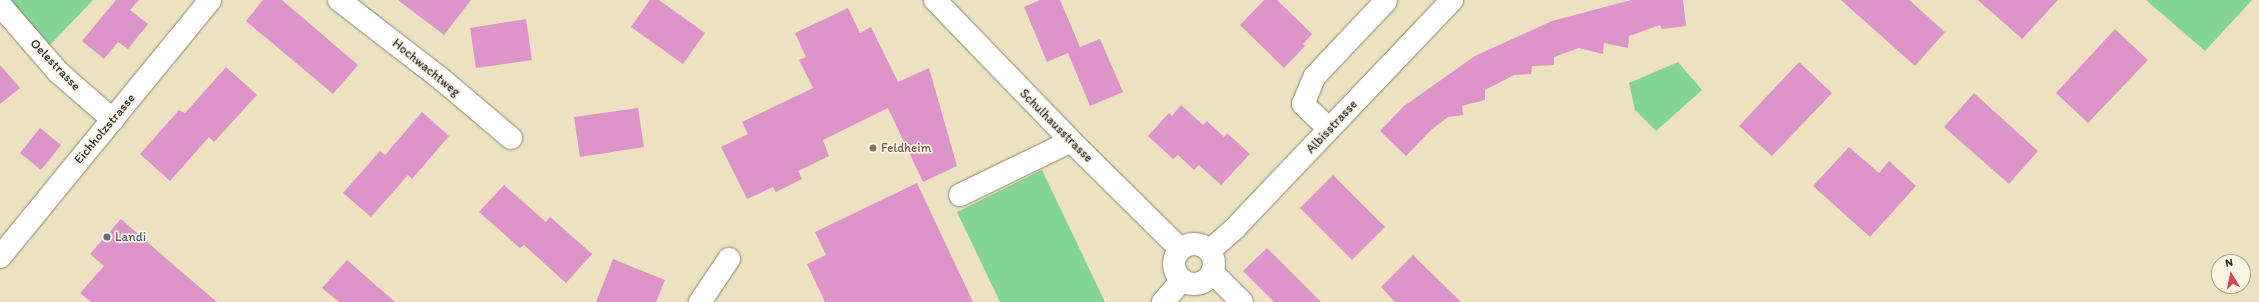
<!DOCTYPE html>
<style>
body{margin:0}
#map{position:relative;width:2259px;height:302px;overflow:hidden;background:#ece2c1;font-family:Itim,sans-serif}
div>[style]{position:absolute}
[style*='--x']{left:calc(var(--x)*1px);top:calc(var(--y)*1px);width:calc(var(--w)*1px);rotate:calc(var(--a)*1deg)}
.green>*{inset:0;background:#84d495}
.building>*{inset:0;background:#dd94c8}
.roads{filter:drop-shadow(0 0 1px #8c8676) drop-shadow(0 0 1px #8c8676)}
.minor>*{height:22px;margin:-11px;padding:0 11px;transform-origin:11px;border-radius:11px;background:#fff}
.minor>.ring{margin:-11px;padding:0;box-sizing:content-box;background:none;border:22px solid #fff;border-radius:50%}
.dots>*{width:11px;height:11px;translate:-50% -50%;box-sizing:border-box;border:2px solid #fcf5e5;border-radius:50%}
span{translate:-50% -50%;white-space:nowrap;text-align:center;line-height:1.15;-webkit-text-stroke:3.5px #fcf5e5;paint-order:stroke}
.street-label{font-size:13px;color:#2b2b2b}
.education-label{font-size:13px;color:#785e54}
.left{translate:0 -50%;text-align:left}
.service-label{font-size:13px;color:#4e5e75}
.north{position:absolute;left:2211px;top:254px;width:40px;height:40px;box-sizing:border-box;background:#fcf5e5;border:1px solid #a8a49b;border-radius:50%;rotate:350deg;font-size:11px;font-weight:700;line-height:16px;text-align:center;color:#2b2b2b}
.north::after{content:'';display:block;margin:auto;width:14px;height:18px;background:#d1495b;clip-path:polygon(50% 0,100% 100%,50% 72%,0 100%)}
</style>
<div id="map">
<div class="green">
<i style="clip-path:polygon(9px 0,93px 0,49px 46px)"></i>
<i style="clip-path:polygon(2146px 0,2252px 0,2205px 51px)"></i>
<i style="clip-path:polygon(1678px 62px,1702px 90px,1656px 131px,1635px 110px,1629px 83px)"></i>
<i style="clip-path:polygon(1042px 170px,1105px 302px,1000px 302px,957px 212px)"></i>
</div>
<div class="building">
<i style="clip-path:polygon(116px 0,139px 0,130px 10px,148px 24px,128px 49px,118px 42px,104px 59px,82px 41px)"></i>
<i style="clip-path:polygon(263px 0,282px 0,358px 65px,333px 94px,246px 21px)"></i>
<i style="clip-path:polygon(398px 0,471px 0,444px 35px)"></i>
<i style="clip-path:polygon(650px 0,659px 0,705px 33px,683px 64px,631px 27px)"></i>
<i style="clip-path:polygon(1040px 0,1060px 0,1080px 47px,1100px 39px,1123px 92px,1090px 106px,1068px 53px,1047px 62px,1024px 7px)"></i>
<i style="clip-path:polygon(1264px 0,1277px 0,1312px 34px,1303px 44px,1305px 46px,1284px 68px,1240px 25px)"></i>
<i style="clip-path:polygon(1631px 0,1683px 0,1686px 26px,1662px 29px,1660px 25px,1629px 36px,1628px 48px,1604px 43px,1603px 54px,1579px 48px,1554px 57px,1554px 65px,1532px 66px,1531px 74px,1514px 75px,1485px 90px,1485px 100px,1462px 106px,1463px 115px,1448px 117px,1431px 130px,1406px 156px,1380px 131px,1404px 106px,1475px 56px,1552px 21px)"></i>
<i style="clip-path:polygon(1841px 0,1909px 0,1945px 32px,1915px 66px)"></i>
<i style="clip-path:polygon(1978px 0,2058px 0,2022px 39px)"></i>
<i style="clip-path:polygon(848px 8px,860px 33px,871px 27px,898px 82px,929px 68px,957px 166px,923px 182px,888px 108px,823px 140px,829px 156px,798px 171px,802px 179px,776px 192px,773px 187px,747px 199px,721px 147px,748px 134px,742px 122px,813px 88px,799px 60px,806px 57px,795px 33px)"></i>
<i style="clip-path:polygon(526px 19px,532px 60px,476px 68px,470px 28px)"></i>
<i style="clip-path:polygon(2115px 29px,2148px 60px,2088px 123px,2056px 93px)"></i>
<i style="clip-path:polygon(1799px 62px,1832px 93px,1772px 156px,1739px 126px)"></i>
<i style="clip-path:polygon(0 65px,20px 88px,0 104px)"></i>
<i style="clip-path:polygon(226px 67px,257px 95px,214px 142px,209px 137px,170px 181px,140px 154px,179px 110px,185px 113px)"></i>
<i style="clip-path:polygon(1974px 93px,2038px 151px,2009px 184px,1944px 127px)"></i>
<i style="clip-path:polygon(1181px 105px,1203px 125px,1207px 121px,1224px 137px,1227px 133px,1250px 154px,1221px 185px,1199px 165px,1194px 170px,1178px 155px,1173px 159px,1148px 136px,1169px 113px,1172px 116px)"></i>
<i style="clip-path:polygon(638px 108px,644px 147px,580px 157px,574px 117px)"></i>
<i style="clip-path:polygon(422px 112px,449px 136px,412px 179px,408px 175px,371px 217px,343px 193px,380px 151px,385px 155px)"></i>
<i style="clip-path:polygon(40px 128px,61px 145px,41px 170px,20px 153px)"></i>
<i style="clip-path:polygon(1849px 147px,1879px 173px,1889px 161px,1916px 186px,1870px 237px,1813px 186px)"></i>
<i style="clip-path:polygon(1333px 175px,1385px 227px,1352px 260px,1300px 208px)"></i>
<i style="clip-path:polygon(917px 183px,973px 302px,825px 302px,807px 264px,826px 255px,815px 232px)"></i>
<i style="clip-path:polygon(504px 185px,546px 222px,550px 217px,592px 254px,566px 283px,524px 245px,520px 248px,479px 212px)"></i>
<i style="clip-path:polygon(121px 219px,177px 268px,217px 302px,91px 302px,80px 293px,104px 266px,90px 254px)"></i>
<i style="clip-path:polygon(1267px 248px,1321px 302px,1274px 302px,1243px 271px)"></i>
<i style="clip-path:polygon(1413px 255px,1461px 302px,1395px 302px,1381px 287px)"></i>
<i style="clip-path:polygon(613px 259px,665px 280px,656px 302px,596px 302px)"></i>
<i style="clip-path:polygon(347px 260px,395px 302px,339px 302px,322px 288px)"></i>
</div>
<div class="roads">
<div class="minor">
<i style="--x:339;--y:0;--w:128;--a:37.7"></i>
<i style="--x:440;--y:78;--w:93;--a:40.2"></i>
<i style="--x:935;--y:0;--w:196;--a:46"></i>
<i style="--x:1071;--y:141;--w:153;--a:44.7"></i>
<i style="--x:0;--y:5;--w:89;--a:49.1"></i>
<i style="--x:58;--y:72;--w:73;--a:41.1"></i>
<i style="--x:1329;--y:129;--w:36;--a:-136"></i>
<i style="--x:1303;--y:104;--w:30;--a:-67"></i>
<i style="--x:1315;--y:76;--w:103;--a:-46.6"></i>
<i style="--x:960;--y:195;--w:123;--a:-25.9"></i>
<i class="ring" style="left:1174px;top:244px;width:18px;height:18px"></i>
<i style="--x:1209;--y:251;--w:35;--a:-41"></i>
<i style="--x:1235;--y:228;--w:315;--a:-46.4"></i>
<i style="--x:0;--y:257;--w:332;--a:-50.7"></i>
<i style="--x:1212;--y:272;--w:42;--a:45"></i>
<i style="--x:700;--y:302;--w:52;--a:-56"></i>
<i style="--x:1163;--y:302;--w:29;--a:-49"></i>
</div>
</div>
<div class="dots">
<i style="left:873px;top:148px;background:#8d6e63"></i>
<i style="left:107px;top:237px;background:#5c6f8a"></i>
</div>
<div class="street-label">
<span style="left:55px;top:65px;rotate:46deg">Oelestrasse</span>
<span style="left:426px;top:68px;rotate:39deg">Hochwachtweg</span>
<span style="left:1056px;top:126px;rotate:45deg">Schulhausstrasse</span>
<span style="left:1332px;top:127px;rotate:-47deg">Albisstrasse</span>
<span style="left:105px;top:129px;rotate:-50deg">Eichholzstrasse</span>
</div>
<div class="education-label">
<span class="left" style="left:881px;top:148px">Feldheim</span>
</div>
<div class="service-label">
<span class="left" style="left:115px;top:237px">Landi</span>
</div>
<div class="north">N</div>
</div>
